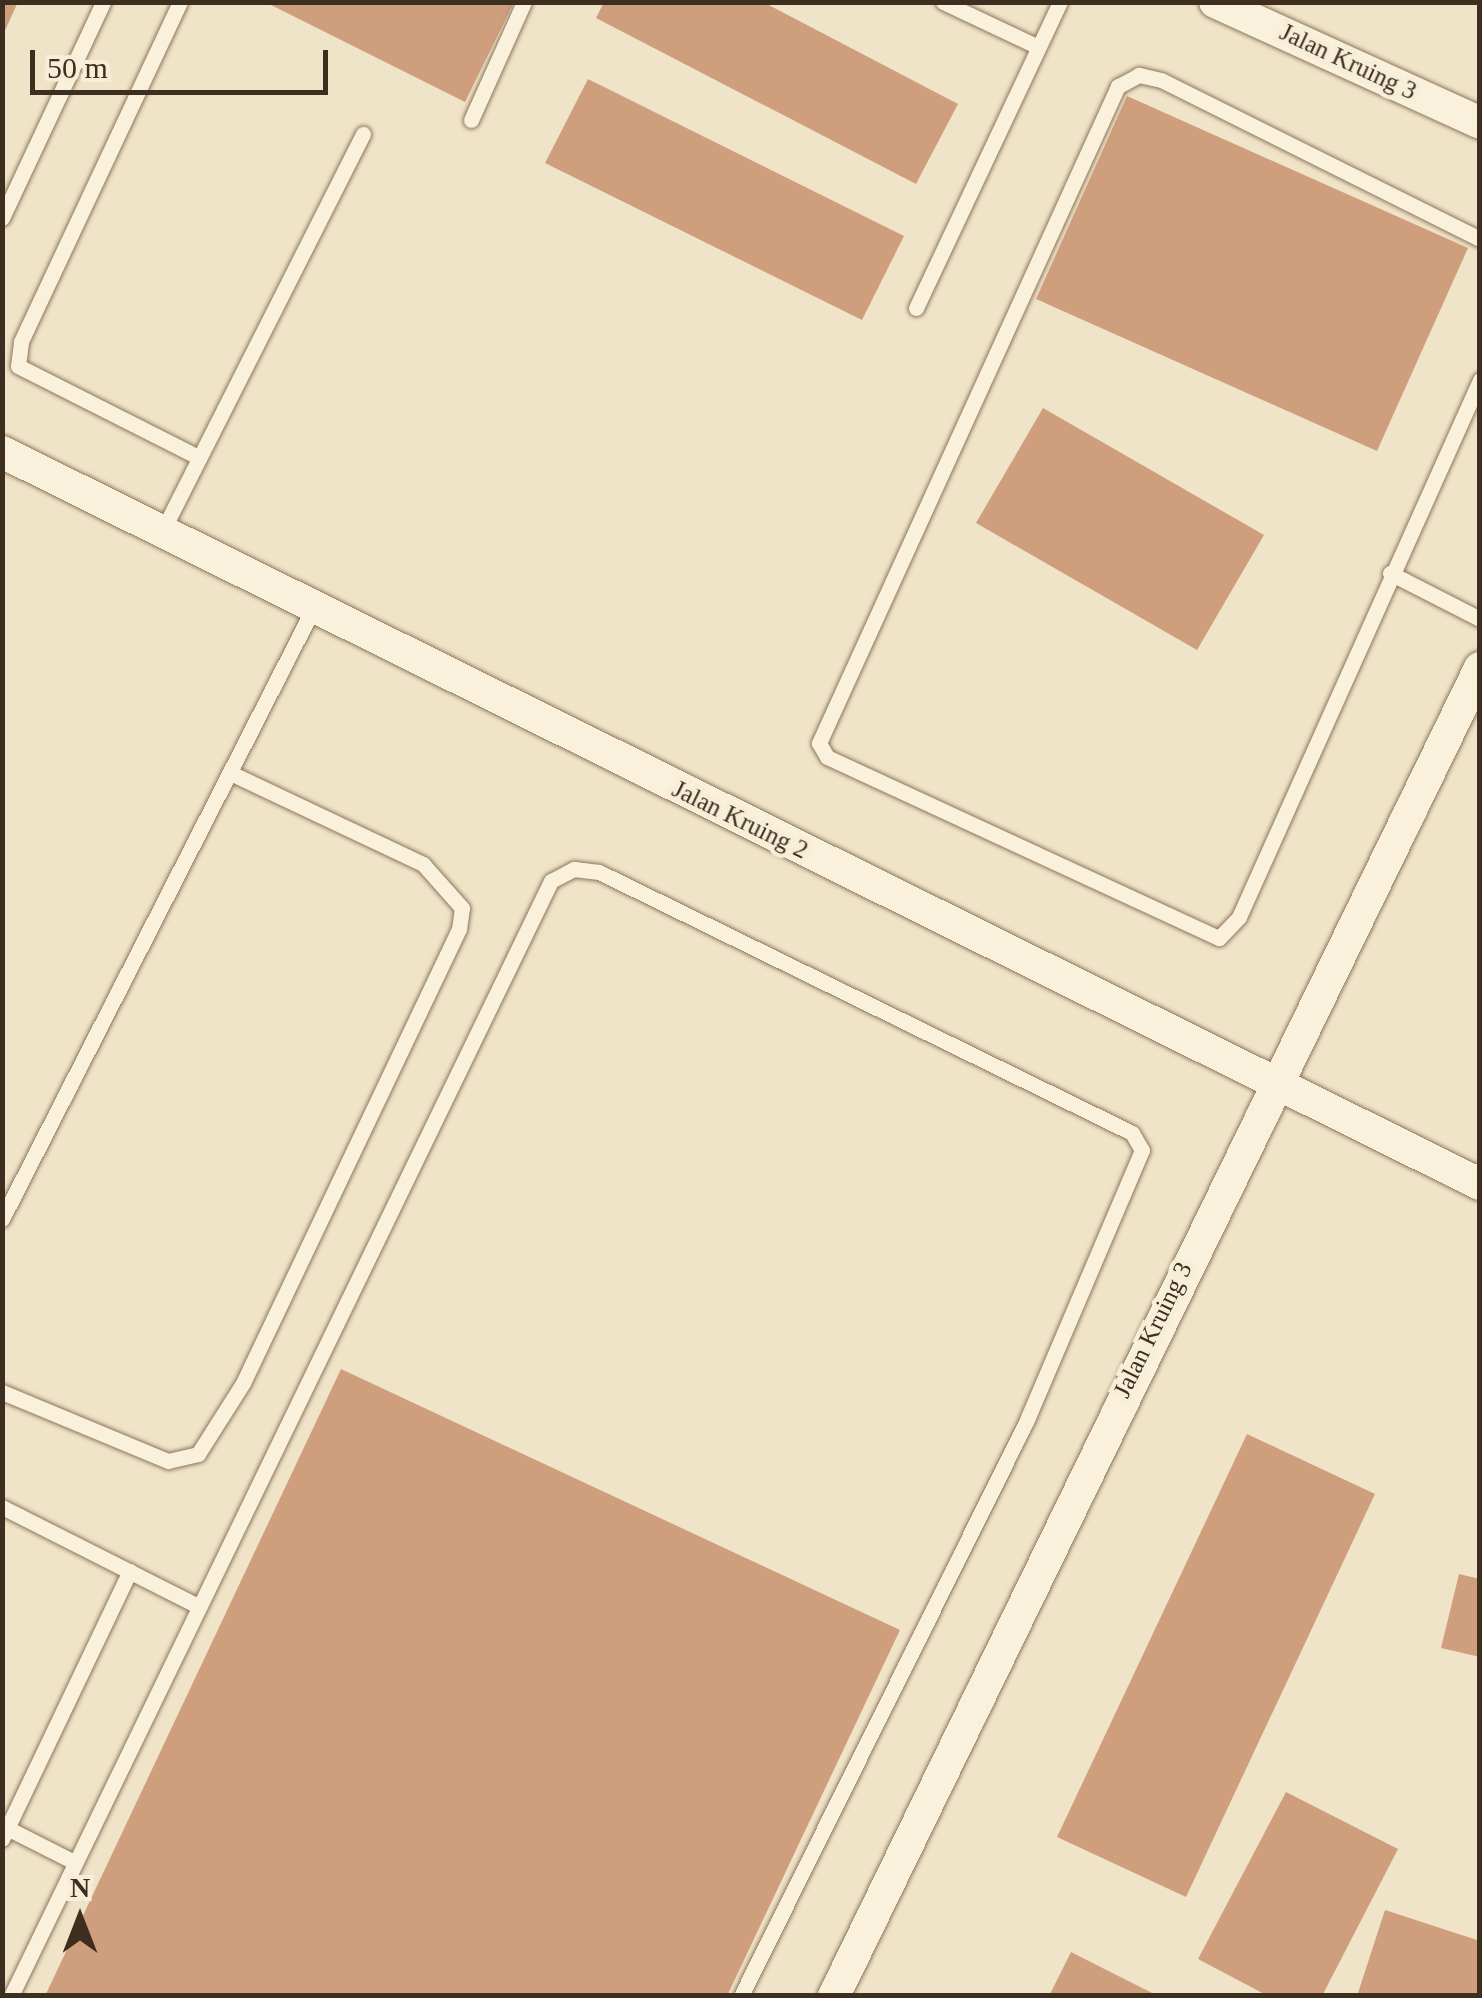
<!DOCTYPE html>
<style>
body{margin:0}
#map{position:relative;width:1482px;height:1998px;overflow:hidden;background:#f0e4c8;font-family:Georgia,serif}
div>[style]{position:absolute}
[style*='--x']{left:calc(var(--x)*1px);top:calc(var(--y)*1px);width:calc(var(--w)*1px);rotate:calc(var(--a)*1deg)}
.building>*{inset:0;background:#cf9f7d}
.roads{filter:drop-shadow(0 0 2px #8d765c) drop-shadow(0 0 2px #8d765c)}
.service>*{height:15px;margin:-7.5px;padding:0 7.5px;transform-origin:7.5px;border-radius:7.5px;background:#faf1dc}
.minor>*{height:32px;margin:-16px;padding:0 16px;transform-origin:16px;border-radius:16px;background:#faf1dc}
span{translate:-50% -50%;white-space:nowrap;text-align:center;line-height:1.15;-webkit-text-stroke:9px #f7eed8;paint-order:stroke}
.street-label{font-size:25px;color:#3d2e20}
.frame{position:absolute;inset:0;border:5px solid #3d2e20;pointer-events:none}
.north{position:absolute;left:30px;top:1868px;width:100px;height:100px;-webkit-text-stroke:8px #f7eed8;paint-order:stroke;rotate:0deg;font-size:28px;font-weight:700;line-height:40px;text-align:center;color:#3d2e20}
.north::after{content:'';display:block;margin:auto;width:35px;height:45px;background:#3d2e20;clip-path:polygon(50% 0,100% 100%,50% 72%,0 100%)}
.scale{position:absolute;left:30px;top:50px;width:298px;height:45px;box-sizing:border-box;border:5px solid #3d2e20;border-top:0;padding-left:12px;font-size:30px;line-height:35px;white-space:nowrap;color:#3d2e20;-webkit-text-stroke:8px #f7eed8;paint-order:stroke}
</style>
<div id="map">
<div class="building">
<i style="clip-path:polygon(2px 2px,18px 2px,2px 37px)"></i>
<i style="clip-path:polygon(265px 2px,514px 2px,465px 102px)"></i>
<i style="clip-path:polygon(604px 2px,763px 2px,958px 104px,916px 184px,596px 18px)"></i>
<i style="clip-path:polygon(588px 79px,904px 236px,862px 320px,545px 163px)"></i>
<i style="clip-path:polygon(1127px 96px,1468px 248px,1377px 451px,1036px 299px)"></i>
<i style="clip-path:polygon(1043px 408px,1264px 535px,1197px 650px,976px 523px)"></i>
<i style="clip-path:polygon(341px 1369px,900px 1630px,727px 1996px,45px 1996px)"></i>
<i style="clip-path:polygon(1247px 1434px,1375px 1494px,1186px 1897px,1057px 1837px)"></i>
<i style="clip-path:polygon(1459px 1574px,1480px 1579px,1480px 1657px,1441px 1648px)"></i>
<i style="clip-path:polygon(1286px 1792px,1398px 1849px,1322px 1996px,1268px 1996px,1198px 1959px)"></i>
<i style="clip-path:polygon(1385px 1910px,1480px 1941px,1479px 1996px,1357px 1996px)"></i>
<i style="clip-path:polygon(1071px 1952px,1158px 1996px,1049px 1996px)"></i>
</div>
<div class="roads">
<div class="service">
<i style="--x:180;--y:2;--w:375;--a:115.1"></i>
<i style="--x:21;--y:342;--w:24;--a:97"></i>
<i style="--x:18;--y:366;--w:199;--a:26.8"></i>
<i style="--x:943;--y:2;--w:105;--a:25.3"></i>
<i style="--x:471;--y:120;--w:129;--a:-65.8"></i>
<i style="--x:2;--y:218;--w:238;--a:-64.9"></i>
<i style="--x:1480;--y:239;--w:356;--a:-153.5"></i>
<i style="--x:1161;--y:80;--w:23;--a:-167"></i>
<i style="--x:1139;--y:75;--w:24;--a:152"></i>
<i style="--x:1118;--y:86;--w:722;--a:114.47"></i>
<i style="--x:819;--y:743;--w:16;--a:60"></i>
<i style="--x:827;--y:757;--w:432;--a:24.8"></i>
<i style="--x:1219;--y:938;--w:29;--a:-46"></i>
<i style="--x:1239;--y:917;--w:589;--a:-65.83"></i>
<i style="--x:916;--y:308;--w:338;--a:-64.8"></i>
<i style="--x:162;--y:532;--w:446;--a:-63.2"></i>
<i style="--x:1390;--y:573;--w:101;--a:27.1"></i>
<i style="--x:2;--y:1219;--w:687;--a:-62.99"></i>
<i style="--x:2;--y:1392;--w:180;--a:22.6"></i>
<i style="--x:168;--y:1461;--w:31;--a:-13"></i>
<i style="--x:198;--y:1454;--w:84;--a:-57.6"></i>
<i style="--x:243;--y:1383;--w:503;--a:-64.56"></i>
<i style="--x:459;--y:929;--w:21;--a:-82"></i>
<i style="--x:462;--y:908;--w:59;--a:-131.6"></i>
<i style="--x:423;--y:864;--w:208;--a:-154.7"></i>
<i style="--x:2;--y:1507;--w:217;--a:26.8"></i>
<i style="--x:7;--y:1828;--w:75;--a:26.9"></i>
<i style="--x:2;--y:1839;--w:297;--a:-64.5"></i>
<i style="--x:11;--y:1996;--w:1239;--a:-64.16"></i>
<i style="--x:551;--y:881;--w:26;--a:-28"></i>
<i style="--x:574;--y:869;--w:25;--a:7"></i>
<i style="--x:599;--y:872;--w:593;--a:26.09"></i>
<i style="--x:1132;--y:1133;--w:20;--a:60"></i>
<i style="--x:1142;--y:1150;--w:293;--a:113.1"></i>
<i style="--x:1027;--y:1420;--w:643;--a:116.41"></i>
</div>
<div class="minor">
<i style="--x:1215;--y:2;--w:291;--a:24.5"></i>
<i style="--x:2;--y:452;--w:1649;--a:26.35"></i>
<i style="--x:834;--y:1996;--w:1477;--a:-64.06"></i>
</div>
</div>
<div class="street-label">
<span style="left:1348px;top:62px;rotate:25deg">Jalan Kruing 3</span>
<span style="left:740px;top:820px;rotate:26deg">Jalan Kruing 2</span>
<span style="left:1153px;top:1330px;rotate:-64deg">Jalan Kruing 3</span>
</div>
<div class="frame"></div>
<div class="north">N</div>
<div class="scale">50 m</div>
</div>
